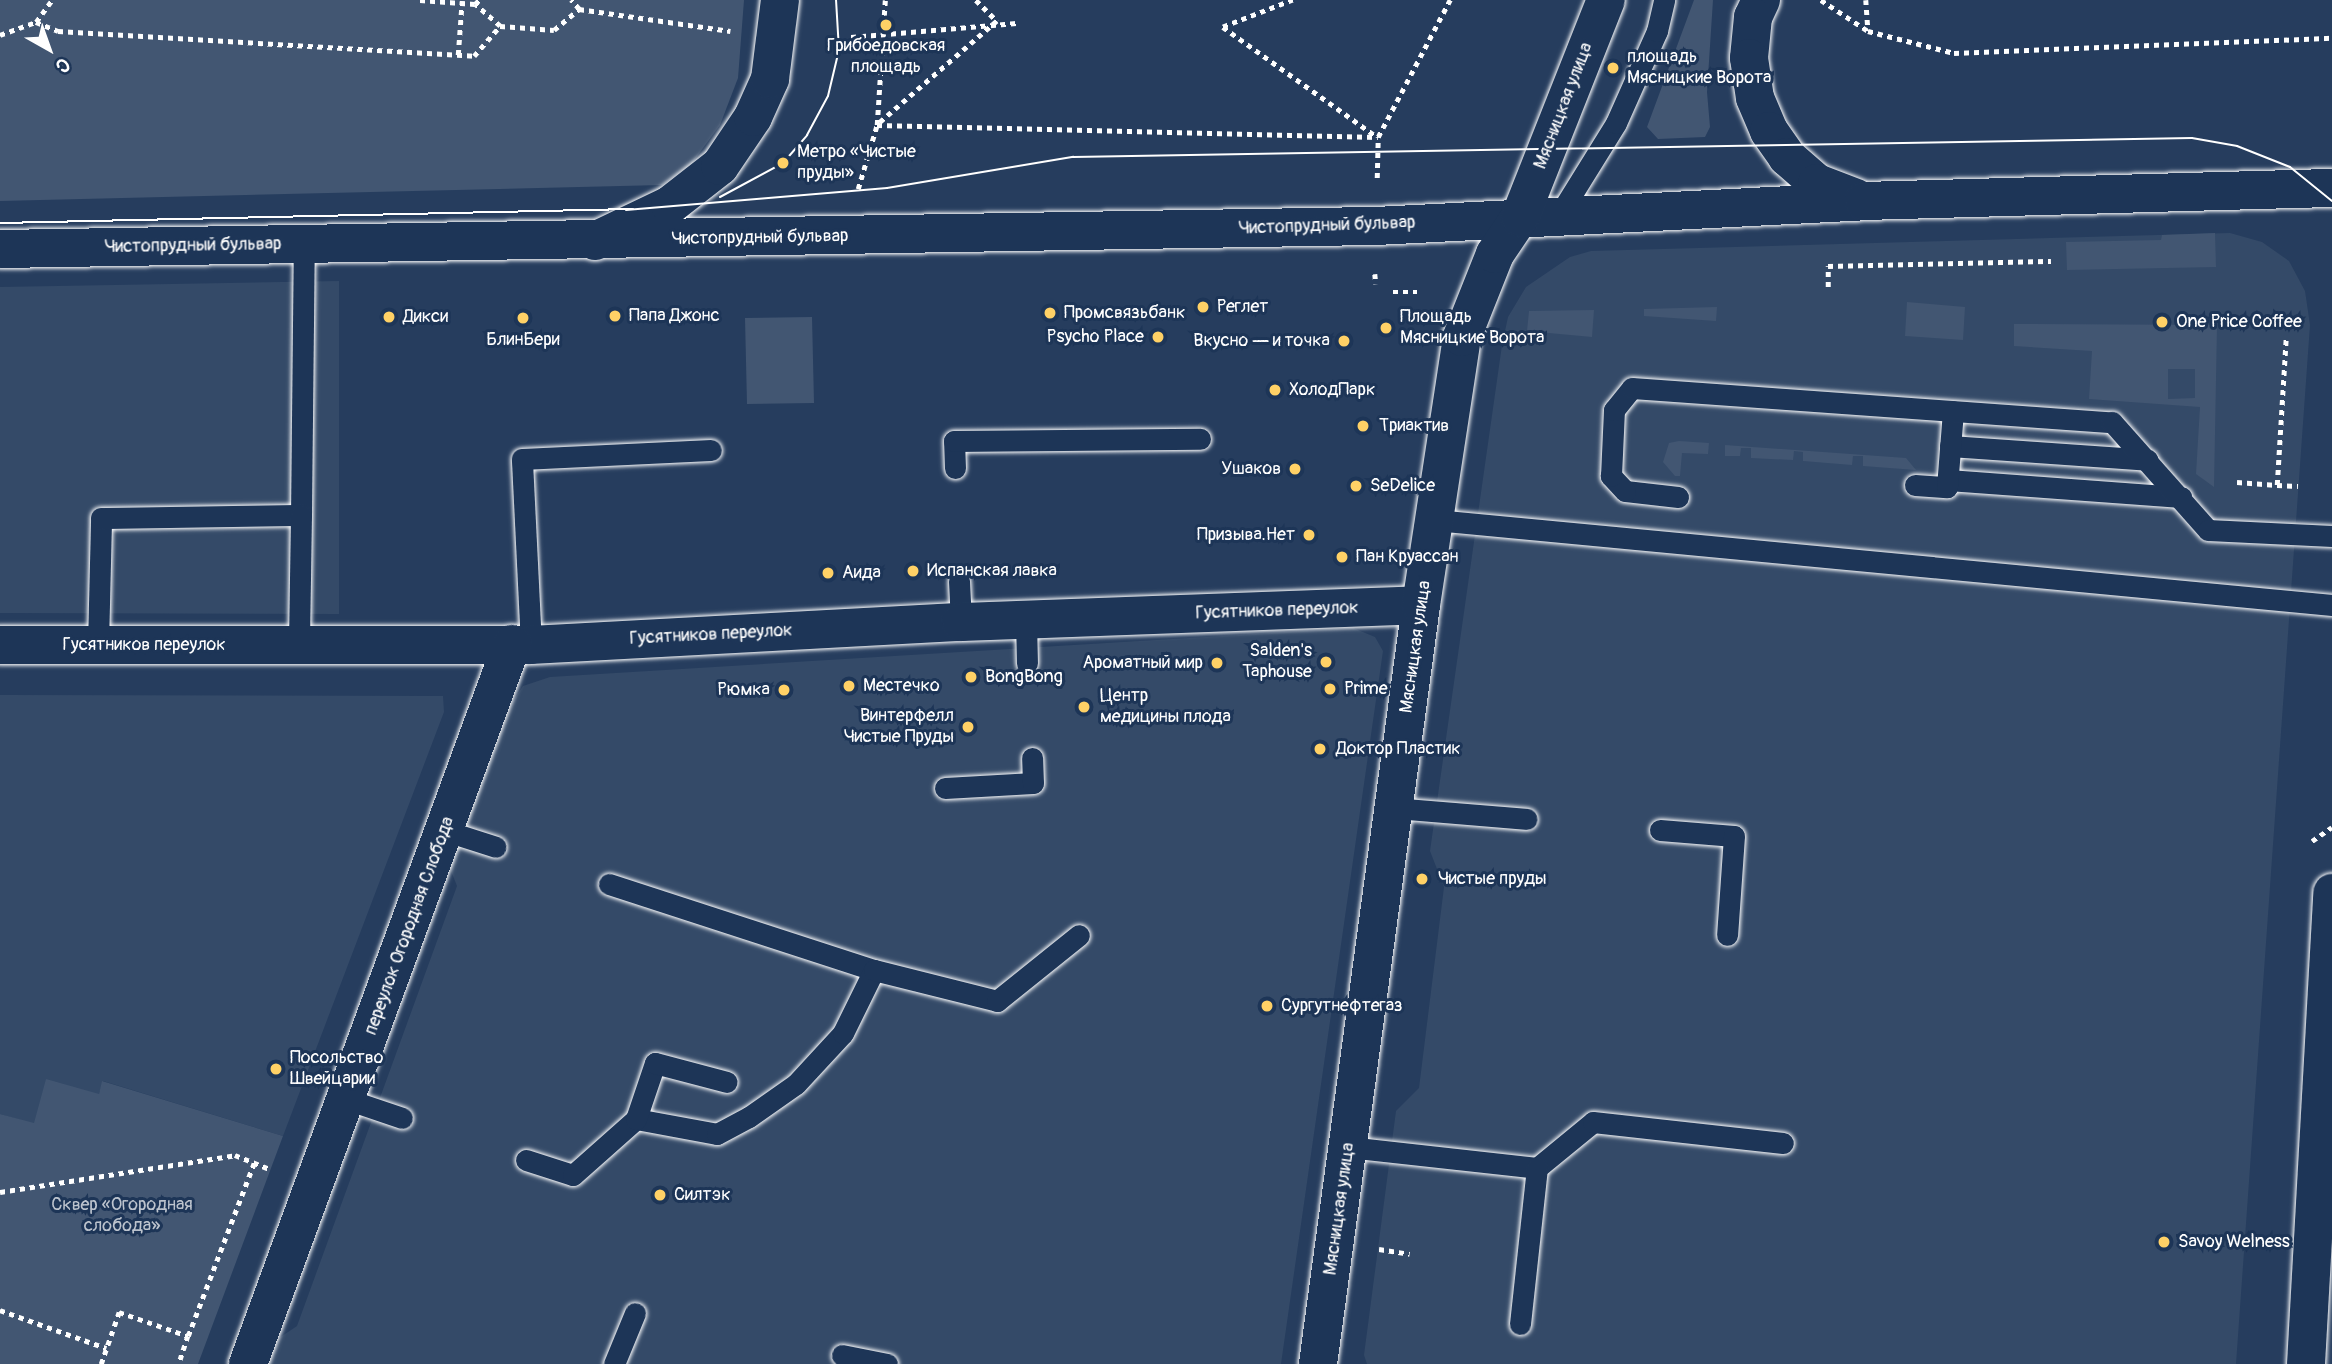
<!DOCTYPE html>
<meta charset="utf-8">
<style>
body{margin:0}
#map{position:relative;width:2332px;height:1364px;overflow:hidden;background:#263d5e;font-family:Pangolin,sans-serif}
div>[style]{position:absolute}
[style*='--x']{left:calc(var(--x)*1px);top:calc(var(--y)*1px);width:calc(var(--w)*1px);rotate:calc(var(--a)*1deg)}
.built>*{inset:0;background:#344a68}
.green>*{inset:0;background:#425672}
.path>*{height:4.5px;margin-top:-2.25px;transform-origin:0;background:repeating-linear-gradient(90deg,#fff 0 5px,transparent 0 10px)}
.roads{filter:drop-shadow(0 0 2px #fff) drop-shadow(0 0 2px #fff)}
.lane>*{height:21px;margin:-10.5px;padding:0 10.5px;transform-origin:10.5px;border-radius:10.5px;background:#1d3557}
.street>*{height:38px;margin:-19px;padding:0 19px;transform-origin:19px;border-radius:19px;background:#1d3557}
.secondary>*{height:38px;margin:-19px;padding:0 19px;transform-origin:19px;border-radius:19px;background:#1d3557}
.tram>*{height:2px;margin:-1px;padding:0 1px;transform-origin:1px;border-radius:1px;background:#fff}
.dots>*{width:19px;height:19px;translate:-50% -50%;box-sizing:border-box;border:4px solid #1d3557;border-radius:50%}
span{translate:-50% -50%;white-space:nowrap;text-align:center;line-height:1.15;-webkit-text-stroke:6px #1d3557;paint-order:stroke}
.poi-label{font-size:18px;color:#fff}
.left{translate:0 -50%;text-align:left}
.right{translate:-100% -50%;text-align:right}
.street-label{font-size:18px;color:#fff}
.park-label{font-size:18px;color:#bdc4ce}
.north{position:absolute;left:14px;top:14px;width:70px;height:70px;-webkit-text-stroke:5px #1d3557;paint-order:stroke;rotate:140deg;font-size:19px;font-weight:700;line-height:28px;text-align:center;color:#fff}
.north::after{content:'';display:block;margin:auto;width:24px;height:32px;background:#fff;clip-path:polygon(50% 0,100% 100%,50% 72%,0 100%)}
</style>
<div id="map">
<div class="built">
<i style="clip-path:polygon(2230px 233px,2262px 242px,2289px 261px,2305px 291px,2310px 325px,2236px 1364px,1367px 1364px,1364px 1355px,1396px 1111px,1419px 1088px,1444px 887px,1430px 851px,1502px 345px,1508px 317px,1526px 287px,1570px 257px,1591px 251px)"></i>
<i style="clip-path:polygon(339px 281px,339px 614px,0 613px,0 287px)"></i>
<i style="clip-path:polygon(1353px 628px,1375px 637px,1383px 651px,1281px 1364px,263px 1364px,270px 1344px,297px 1326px,457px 886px,449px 866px,504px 716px,523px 686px,550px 677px)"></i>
<i style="clip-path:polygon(0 695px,443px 696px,444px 712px,283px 1136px,103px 1081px,99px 1094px,34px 1124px,0 1114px)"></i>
</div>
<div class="green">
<i style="clip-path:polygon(0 0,744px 0,738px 78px,720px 125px,692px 163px,662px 185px,0 201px)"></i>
<i style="clip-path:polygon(1694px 0,1713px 0,1707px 92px,1710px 127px,1705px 137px,1658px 139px,1647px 127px)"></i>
<i style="clip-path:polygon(2215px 233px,2216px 267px,2067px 270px,2066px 242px,2161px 240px,2162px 235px)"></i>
<i style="clip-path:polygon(1907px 302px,1965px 307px,1963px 340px,1905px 336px)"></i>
<i style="clip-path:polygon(1717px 307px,1716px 321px,1644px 316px,1644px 309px)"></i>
<i style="clip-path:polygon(1594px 310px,1592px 337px,1527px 331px,1529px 311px)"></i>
<i style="clip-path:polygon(812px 317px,814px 403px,747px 404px,745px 318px)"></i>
<i style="clip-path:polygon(evenodd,2014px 324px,2217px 325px,2214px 487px,2196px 474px,2200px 407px,2089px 399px,2092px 351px,2014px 346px,2014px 324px,2168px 369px,2195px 369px,2195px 398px,2168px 399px,2168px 369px)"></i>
<i style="clip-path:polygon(1679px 441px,1709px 443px,1708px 454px,1682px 453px,1680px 476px,1675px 476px,1663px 462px,1669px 443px)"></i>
<i style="clip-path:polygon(1725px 445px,1906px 458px,1916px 470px,1863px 466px,1863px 456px,1853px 456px,1852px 465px,1803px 461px,1803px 452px,1794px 451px,1793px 460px,1751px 458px,1751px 448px,1741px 448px,1740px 456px,1725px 456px)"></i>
<i style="clip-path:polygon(46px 1079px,99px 1094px,102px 1081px,283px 1136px,198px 1364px,0 1364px,0 1114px,34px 1123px)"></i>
</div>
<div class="path">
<i style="--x:420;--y:0;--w:55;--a:4.2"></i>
<i style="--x:976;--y:0;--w:30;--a:45"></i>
<i style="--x:997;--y:21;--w:159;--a:139.1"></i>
<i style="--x:877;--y:125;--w:501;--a:1.37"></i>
<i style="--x:1293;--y:0;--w:75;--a:158.9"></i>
<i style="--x:1223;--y:27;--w:189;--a:35.5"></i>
<i style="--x:1821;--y:0;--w:56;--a:33.4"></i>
<i style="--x:1868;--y:31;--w:89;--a:14.3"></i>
<i style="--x:1954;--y:53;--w:378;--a:-2.3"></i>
<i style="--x:1866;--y:0;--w:31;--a:86"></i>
<i style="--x:579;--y:9;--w:153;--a:8.3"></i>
<i style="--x:36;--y:22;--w:24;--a:22"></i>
<i style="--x:58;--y:31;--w:417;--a:3.4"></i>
<i style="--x:474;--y:56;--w:40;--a:-49"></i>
<i style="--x:500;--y:26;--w:33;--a:-139"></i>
<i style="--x:475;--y:4;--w:6;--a:-45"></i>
<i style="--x:500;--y:26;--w:54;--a:4.2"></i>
<i style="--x:554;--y:30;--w:33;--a:-40"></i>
<i style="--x:579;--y:9;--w:12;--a:-132"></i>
<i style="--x:0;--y:35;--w:38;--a:-20"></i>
<i style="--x:36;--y:22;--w:27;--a:-54"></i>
<i style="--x:851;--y:37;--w:166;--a:-4.8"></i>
<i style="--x:458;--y:55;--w:54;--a:-85.8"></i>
<i style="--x:1377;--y:178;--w:41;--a:-88.6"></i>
<i style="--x:1378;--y:137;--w:155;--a:-62.3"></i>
<i style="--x:858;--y:189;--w:67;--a:-73.5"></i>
<i style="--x:877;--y:125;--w:125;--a:-86.3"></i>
<i style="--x:1375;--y:274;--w:10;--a:84"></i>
<i style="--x:1828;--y:287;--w:21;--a:-90"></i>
<i style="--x:1828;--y:266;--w:223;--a:-1.3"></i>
<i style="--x:1393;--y:292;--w:24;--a:0"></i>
<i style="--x:2237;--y:482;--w:40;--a:4.3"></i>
<i style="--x:2277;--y:485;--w:148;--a:-86.5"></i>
<i style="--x:2277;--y:485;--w:21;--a:3"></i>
<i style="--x:2312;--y:841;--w:24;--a:-35"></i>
<i style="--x:0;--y:1192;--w:238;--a:-8.9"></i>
<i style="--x:235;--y:1155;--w:37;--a:22"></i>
<i style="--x:1379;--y:1249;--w:31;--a:9"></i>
<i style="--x:0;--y:1310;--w:113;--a:19.7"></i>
<i style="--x:188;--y:1336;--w:185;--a:-69.1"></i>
<i style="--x:101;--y:1364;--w:55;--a:-70.9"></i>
<i style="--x:119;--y:1312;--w:73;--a:19.2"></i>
<i style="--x:188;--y:1336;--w:29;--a:108"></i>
</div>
<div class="roads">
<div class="lane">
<i style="--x:1559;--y:215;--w:108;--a:-58.2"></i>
<i style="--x:1616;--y:123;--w:101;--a:-66"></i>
<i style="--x:1657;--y:31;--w:32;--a:-77"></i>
<i style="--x:1950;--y:446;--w:198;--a:4"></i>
<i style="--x:955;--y:468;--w:27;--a:-92"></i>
<i style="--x:954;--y:441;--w:246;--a:-0.5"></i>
<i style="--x:1948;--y:480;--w:234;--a:4.2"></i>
<i style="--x:1915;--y:485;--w:32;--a:4"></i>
<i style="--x:1947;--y:487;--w:76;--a:-85.5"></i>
<i style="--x:1678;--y:497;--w:53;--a:-173.5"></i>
<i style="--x:1625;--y:491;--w:21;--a:-133"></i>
<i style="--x:1611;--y:476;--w:66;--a:-87.4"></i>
<i style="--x:1614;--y:410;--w:28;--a:-51"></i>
<i style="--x:1632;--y:388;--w:481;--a:4.1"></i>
<i style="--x:2112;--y:422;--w:144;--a:48.4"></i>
<i style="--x:2208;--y:530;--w:124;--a:2.8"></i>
<i style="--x:301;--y:515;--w:271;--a:-89.4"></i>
<i style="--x:1435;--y:520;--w:901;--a:5.41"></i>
<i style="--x:959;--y:581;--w:41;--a:87.2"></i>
<i style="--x:1026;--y:620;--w:43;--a:88.7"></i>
<i style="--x:98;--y:645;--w:127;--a:-88.6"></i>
<i style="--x:101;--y:518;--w:200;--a:-0.9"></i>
<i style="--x:301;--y:515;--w:131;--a:90.9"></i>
<i style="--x:531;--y:645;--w:186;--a:-92.8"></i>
<i style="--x:522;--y:459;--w:189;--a:-2.7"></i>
<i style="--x:945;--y:788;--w:88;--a:-3.3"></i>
<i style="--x:1033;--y:783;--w:25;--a:-92"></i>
<i style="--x:1394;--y:808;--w:133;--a:4.7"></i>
<i style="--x:1660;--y:830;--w:74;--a:4.6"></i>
<i style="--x:1734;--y:836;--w:99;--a:94"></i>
<i style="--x:446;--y:831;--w:52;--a:17.7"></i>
<i style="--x:609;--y:884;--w:279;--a:18"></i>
<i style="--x:346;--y:1099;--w:59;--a:18.7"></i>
<i style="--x:636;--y:1119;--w:82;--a:10.5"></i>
<i style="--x:717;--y:1134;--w:36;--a:-28"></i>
<i style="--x:749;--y:1117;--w:57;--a:-35.1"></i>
<i style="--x:796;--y:1084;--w:69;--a:-47.3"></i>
<i style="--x:843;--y:1033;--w:70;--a:-63.8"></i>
<i style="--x:874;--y:970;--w:127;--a:14.1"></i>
<i style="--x:997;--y:1001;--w:105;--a:-38.8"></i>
<i style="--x:1348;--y:1147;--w:190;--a:6.3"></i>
<i style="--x:1537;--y:1168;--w:72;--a:-39.4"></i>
<i style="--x:1593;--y:1122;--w:191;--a:6.3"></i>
<i style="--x:526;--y:1160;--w:49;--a:17.7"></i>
<i style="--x:573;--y:1175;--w:84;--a:-41.6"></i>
<i style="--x:636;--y:1119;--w:59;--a:-71.3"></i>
<i style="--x:655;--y:1063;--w:74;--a:14.8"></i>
<i style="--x:1520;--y:1324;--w:157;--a:-83.8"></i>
<i style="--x:842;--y:1355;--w:46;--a:11.3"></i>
<i style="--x:614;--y:1364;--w:55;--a:-67.6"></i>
</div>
<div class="street">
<i style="--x:595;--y:241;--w:83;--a:-25.6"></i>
<i style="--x:670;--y:205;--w:63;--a:-38"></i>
<i style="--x:720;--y:166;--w:59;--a:-56"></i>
<i style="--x:753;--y:117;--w:42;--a:-65.9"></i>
<i style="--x:770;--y:79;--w:80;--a:-82.8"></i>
<i style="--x:0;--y:645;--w:531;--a:0"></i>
<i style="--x:531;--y:645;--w:431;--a:-3.1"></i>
<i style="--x:961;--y:622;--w:460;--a:-2.1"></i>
<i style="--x:248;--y:1364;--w:767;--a:-69.86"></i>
</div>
<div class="secondary">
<i style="--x:1761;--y:0;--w:19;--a:115"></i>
<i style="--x:1753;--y:17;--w:41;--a:95.6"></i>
<i style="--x:1749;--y:58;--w:40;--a:81.5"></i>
<i style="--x:1755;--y:98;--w:36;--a:67"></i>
<i style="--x:1769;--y:131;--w:32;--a:55"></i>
<i style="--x:1787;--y:157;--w:40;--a:41"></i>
<i style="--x:1817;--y:183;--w:42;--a:21"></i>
<i style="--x:0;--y:249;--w:1376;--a:-0.96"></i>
<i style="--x:1376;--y:226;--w:489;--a:-2.9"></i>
<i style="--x:1864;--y:201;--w:468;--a:-1.6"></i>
<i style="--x:1318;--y:1364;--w:766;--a:-82.27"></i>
<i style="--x:1421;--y:605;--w:271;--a:-81.3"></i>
<i style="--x:1462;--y:337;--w:89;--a:-68.3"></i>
<i style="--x:1495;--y:254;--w:45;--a:-56"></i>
<i style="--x:1520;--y:217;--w:233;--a:-68.4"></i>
<i style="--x:2306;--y:1364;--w:472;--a:-86.8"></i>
</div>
</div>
<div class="tram">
<i style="--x:720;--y:197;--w:72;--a:-28.4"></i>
<i style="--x:783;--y:163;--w:37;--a:-49"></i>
<i style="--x:807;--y:135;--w:44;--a:-61.7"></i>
<i style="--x:828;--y:96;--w:47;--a:-76.6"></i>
<i style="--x:839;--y:50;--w:50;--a:-93.4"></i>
<i style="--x:626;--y:210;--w:262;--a:-4.8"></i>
<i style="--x:887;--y:188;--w:189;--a:-9.5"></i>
<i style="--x:1073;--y:157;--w:1119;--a:-0.97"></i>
<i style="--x:2192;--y:138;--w:46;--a:10.1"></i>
<i style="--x:2237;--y:146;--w:57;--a:21.6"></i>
<i style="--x:2290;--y:167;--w:54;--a:39"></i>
<i style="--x:0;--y:223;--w:633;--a:-1.27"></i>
</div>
<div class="dots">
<i style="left:886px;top:25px;background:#ffd166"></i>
<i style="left:1613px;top:68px;background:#ffd166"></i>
<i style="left:783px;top:163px;background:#ffd166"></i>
<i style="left:1203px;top:307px;background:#ffd166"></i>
<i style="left:1050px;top:313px;background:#ffd166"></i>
<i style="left:615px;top:316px;background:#ffd166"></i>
<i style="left:389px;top:317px;background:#ffd166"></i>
<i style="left:523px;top:318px;background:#ffd166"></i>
<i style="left:2162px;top:322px;background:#ffd166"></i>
<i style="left:1386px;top:328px;background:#ffd166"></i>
<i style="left:1158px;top:337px;background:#ffd166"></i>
<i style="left:1344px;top:341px;background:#ffd166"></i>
<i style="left:1275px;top:390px;background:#ffd166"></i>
<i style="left:1363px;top:426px;background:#ffd166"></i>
<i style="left:1295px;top:469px;background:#ffd166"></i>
<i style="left:1356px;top:486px;background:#ffd166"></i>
<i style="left:1309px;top:535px;background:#ffd166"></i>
<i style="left:1342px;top:557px;background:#ffd166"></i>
<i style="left:913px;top:571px;background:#ffd166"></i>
<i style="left:828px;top:573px;background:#ffd166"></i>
<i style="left:1326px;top:662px;background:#ffd166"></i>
<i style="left:1217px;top:663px;background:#ffd166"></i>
<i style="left:971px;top:677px;background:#ffd166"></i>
<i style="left:849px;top:686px;background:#ffd166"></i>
<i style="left:1330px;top:689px;background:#ffd166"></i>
<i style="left:784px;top:690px;background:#ffd166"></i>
<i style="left:1084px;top:707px;background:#ffd166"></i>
<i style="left:968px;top:727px;background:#ffd166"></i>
<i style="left:1320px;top:749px;background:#ffd166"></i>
<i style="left:1422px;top:879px;background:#ffd166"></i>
<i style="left:1267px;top:1006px;background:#ffd166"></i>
<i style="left:276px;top:1069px;background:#ffd166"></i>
<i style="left:660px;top:1195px;background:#ffd166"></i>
<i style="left:2164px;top:1242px;background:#ffd166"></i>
</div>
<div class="poi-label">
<span style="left:886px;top:57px">Грибоедовская<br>площадь</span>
<span class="left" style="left:1627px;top:68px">площадь<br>Мясницкие Ворота</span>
<span class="left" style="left:797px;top:163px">Метро «Чистые<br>пруды»</span>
<span class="left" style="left:1217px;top:307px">Реглет</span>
<span class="left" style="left:1064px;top:313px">Промсвязьбанк</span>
<span class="left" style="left:629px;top:316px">Папа Джонс</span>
<span class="left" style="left:403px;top:317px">Дикси</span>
<span class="left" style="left:1400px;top:328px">Площадь<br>Мясницкие Ворота</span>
<span class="left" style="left:2176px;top:322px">One Price Coffee</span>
<span class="right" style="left:1144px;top:337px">Psycho Place</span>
<span style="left:523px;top:340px">БлинБери</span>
<span class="right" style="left:1330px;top:341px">Вкусно — и точка</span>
<span class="left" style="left:1289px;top:390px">ХолодПарк</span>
<span class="left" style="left:1379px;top:426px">Триактив</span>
<span class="right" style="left:1281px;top:469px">Ушаков</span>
<span class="left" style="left:1370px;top:486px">SeDelice</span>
<span class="right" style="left:1295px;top:535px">Призыва.Нет</span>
<span class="left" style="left:1356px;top:557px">Пан Круассан</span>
<span class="left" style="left:927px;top:571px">Испанская лавка</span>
<span class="left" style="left:842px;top:573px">Аида</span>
<span class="right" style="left:1312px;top:662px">Salden's<br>Taphouse</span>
<span class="right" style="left:1203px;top:663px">Ароматный мир</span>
<span class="left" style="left:985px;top:677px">BongBong</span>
<span class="left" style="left:863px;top:686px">Местечко</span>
<span class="left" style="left:1344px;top:689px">Prime</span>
<span class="right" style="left:770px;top:690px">Рюмка</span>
<span class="left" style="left:1100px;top:707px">Центр<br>медицины плода</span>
<span class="right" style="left:954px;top:727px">Винтерфелл<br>Чистые Пруды</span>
<span class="left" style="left:1336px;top:749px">Доктор Пластик</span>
<span class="left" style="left:1438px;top:879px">Чистые пруды</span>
<span class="left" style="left:1281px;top:1006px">Сургутнефтегаз</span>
<span class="left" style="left:290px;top:1069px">Посольство<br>Швейцарии</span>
<span class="left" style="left:674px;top:1195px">Силтэк</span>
<span class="left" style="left:2178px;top:1242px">Savoy Welness</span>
</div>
<div class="street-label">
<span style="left:1564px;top:106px;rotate:-69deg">Мясницкая улица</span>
<span style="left:1327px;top:226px;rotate:-2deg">Чистопрудный бульвар</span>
<span style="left:760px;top:238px;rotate:-1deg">Чистопрудный бульвар</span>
<span style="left:193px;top:246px;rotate:-1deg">Чистопрудный бульвар</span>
<span style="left:1277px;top:611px;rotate:-2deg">Гусятников переулок</span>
<span style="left:711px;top:635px;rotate:-3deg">Гусятников переулок</span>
<span style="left:144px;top:645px">Гусятников переулок</span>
<span style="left:1416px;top:647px;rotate:-82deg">Мясницкая улица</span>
<span style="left:410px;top:926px;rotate:-70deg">переулок Огородная Слобода</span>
<span style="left:1340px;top:1209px;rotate:-82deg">Мясницкая улица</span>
</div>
<div class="park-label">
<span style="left:122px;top:1216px">Сквер «Огородная<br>слобода»</span>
</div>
<div class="north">С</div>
</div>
